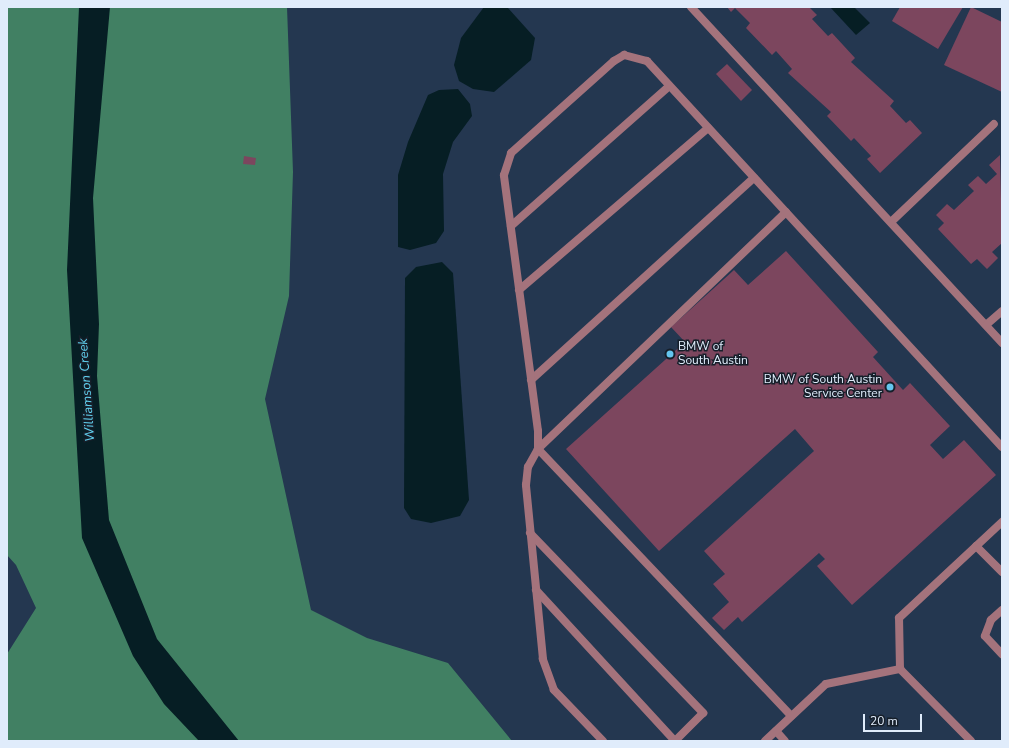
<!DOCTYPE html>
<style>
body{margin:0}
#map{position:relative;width:1009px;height:748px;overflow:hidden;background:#243750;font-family:"Nunito Sans",sans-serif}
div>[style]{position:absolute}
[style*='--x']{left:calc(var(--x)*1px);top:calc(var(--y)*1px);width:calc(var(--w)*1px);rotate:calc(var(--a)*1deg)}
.forest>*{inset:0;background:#418063}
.water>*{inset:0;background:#061e24}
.building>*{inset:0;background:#7c465e}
.lane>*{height:8px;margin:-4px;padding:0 4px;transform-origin:4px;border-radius:4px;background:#a4737c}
.street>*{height:8px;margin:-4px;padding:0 4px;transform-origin:4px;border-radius:4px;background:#a4737c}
.dots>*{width:11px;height:11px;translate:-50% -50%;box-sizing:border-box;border:2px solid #161f2a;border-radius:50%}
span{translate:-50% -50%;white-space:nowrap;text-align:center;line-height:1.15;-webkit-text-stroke:3px #161f2a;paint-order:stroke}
.poi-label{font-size:12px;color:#e0ecfb}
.left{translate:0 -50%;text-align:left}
.right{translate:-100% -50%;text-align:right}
.water-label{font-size:13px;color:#60d2f0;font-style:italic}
.frame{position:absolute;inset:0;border:8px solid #e0ecfb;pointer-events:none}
.scale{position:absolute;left:863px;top:714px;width:59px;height:18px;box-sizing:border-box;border:2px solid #e0ecfb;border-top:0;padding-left:5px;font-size:12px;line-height:14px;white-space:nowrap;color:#e0ecfb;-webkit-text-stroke:3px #161f2a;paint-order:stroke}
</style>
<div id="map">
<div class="forest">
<i style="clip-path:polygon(7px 7px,287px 7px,293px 172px,289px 296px,265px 399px,311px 610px,367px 638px,448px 663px,512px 741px,7px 741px,7px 654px,36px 608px,16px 565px,7px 555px)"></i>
</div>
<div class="water">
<i style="clip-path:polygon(79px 7px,110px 7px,93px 198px,99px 324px,97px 376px,109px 520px,157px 639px,239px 741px,199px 741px,164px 704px,133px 656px,82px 538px,67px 270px)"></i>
<i style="clip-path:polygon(484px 7px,507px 7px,535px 38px,531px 60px,494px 92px,473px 89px,459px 81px,454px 65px,461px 38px)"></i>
<i style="clip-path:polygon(830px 7px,854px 7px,870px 23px,856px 35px)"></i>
<i style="clip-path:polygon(458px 89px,470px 104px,472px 116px,453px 142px,443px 174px,444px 231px,436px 243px,410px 250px,398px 247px,398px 175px,408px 142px,428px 95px,439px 90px)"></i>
<i style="clip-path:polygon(442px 262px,453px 273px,469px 500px,460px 516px,431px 523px,411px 519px,404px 508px,405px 278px,416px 267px)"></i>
</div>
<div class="building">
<i style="clip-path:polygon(727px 7px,809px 7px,817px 15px,812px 19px,828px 36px,832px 33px,855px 58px,851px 62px,894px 101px,890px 106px,906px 123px,910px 120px,922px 133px,880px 173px,867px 159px,871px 156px,854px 138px,851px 141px,827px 116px,831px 112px,788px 73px,792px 69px,776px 51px,772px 55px,746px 28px,750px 23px,735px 8px,731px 12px)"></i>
<i style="clip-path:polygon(900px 7px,963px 7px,938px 49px,892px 21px)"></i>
<i style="clip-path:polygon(971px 7px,1002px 22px,1002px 92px,944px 65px)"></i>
<i style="clip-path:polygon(727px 64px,752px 90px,741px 101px,716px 74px)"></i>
<i style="clip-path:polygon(1000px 155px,1002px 243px,992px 252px,998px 258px,987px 269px,977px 259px,971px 264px,938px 229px,944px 223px,936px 215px,947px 204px,954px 210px,974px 191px,968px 185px,978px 176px,986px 184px,997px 174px,989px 165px)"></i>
<i style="clip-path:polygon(244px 156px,256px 158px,255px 165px,243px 164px)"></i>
<i style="clip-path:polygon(786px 251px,878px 352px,873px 357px,903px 390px,910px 383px,950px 426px,930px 445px,943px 459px,964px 440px,996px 475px,852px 605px,817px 566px,825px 559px,819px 553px,742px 622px,738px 617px,724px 630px,712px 618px,729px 602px,713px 584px,725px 574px,704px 551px,814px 451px,795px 429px,659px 551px,566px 449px,685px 342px,671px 327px,734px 270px,748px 285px)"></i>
</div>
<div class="lane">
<i style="--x:691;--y:7;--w:458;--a:47.2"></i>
<i style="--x:786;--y:212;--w:343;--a:136.3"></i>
<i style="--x:538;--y:449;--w:368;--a:46.5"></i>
<i style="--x:511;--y:226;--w:211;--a:-41.5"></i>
<i style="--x:519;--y:290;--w:249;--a:-40.6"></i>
<i style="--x:531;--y:380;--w:301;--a:-42.2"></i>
<i style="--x:530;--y:533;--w:250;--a:46.1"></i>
<i style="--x:703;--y:713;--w:40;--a:135"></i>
<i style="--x:976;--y:546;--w:37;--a:45"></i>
<i style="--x:536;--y:590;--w:205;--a:47.4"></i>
<i style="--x:1002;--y:610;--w:15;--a:138"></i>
<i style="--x:991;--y:620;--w:17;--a:111"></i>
<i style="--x:985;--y:636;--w:25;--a:47"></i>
<i style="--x:900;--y:669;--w:51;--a:-91.1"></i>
<i style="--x:899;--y:618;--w:141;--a:-43"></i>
<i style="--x:776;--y:731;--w:13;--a:48"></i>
<i style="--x:603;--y:741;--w:71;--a:-133.9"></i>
<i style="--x:554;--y:690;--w:33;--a:-110"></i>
<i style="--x:543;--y:659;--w:175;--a:-95.6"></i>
<i style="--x:526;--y:485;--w:18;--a:-84"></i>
<i style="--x:528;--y:467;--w:21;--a:-61"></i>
<i style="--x:538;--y:449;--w:18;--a:-90"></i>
<i style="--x:538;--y:431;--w:258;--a:-97.6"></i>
<i style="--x:504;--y:175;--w:23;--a:-72"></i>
<i style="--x:511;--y:153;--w:138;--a:-41.8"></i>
<i style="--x:614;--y:61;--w:12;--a:-31"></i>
<i style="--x:624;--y:55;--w:24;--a:15"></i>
<i style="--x:647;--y:61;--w:524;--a:47.4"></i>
<i style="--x:765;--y:741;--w:83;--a:-43.1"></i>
<i style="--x:826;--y:684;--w:76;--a:-11.5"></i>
<i style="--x:900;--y:669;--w:101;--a:45.4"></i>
</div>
<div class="street">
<i style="--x:891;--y:222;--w:142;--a:-43.6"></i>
<i style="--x:986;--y:325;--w:21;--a:-41"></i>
</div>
<div class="dots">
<i style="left:670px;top:354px;background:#64c5ee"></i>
<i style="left:890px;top:387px;background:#64c5ee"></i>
</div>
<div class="poi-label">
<span class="left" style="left:678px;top:354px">BMW of<br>South Austin</span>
<span class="right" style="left:882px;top:387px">BMW of South Austin<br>Service Center</span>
</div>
<div class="water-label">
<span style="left:87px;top:390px;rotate:-94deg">Williamson Creek</span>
</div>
<div class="frame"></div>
<div class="scale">20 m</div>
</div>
